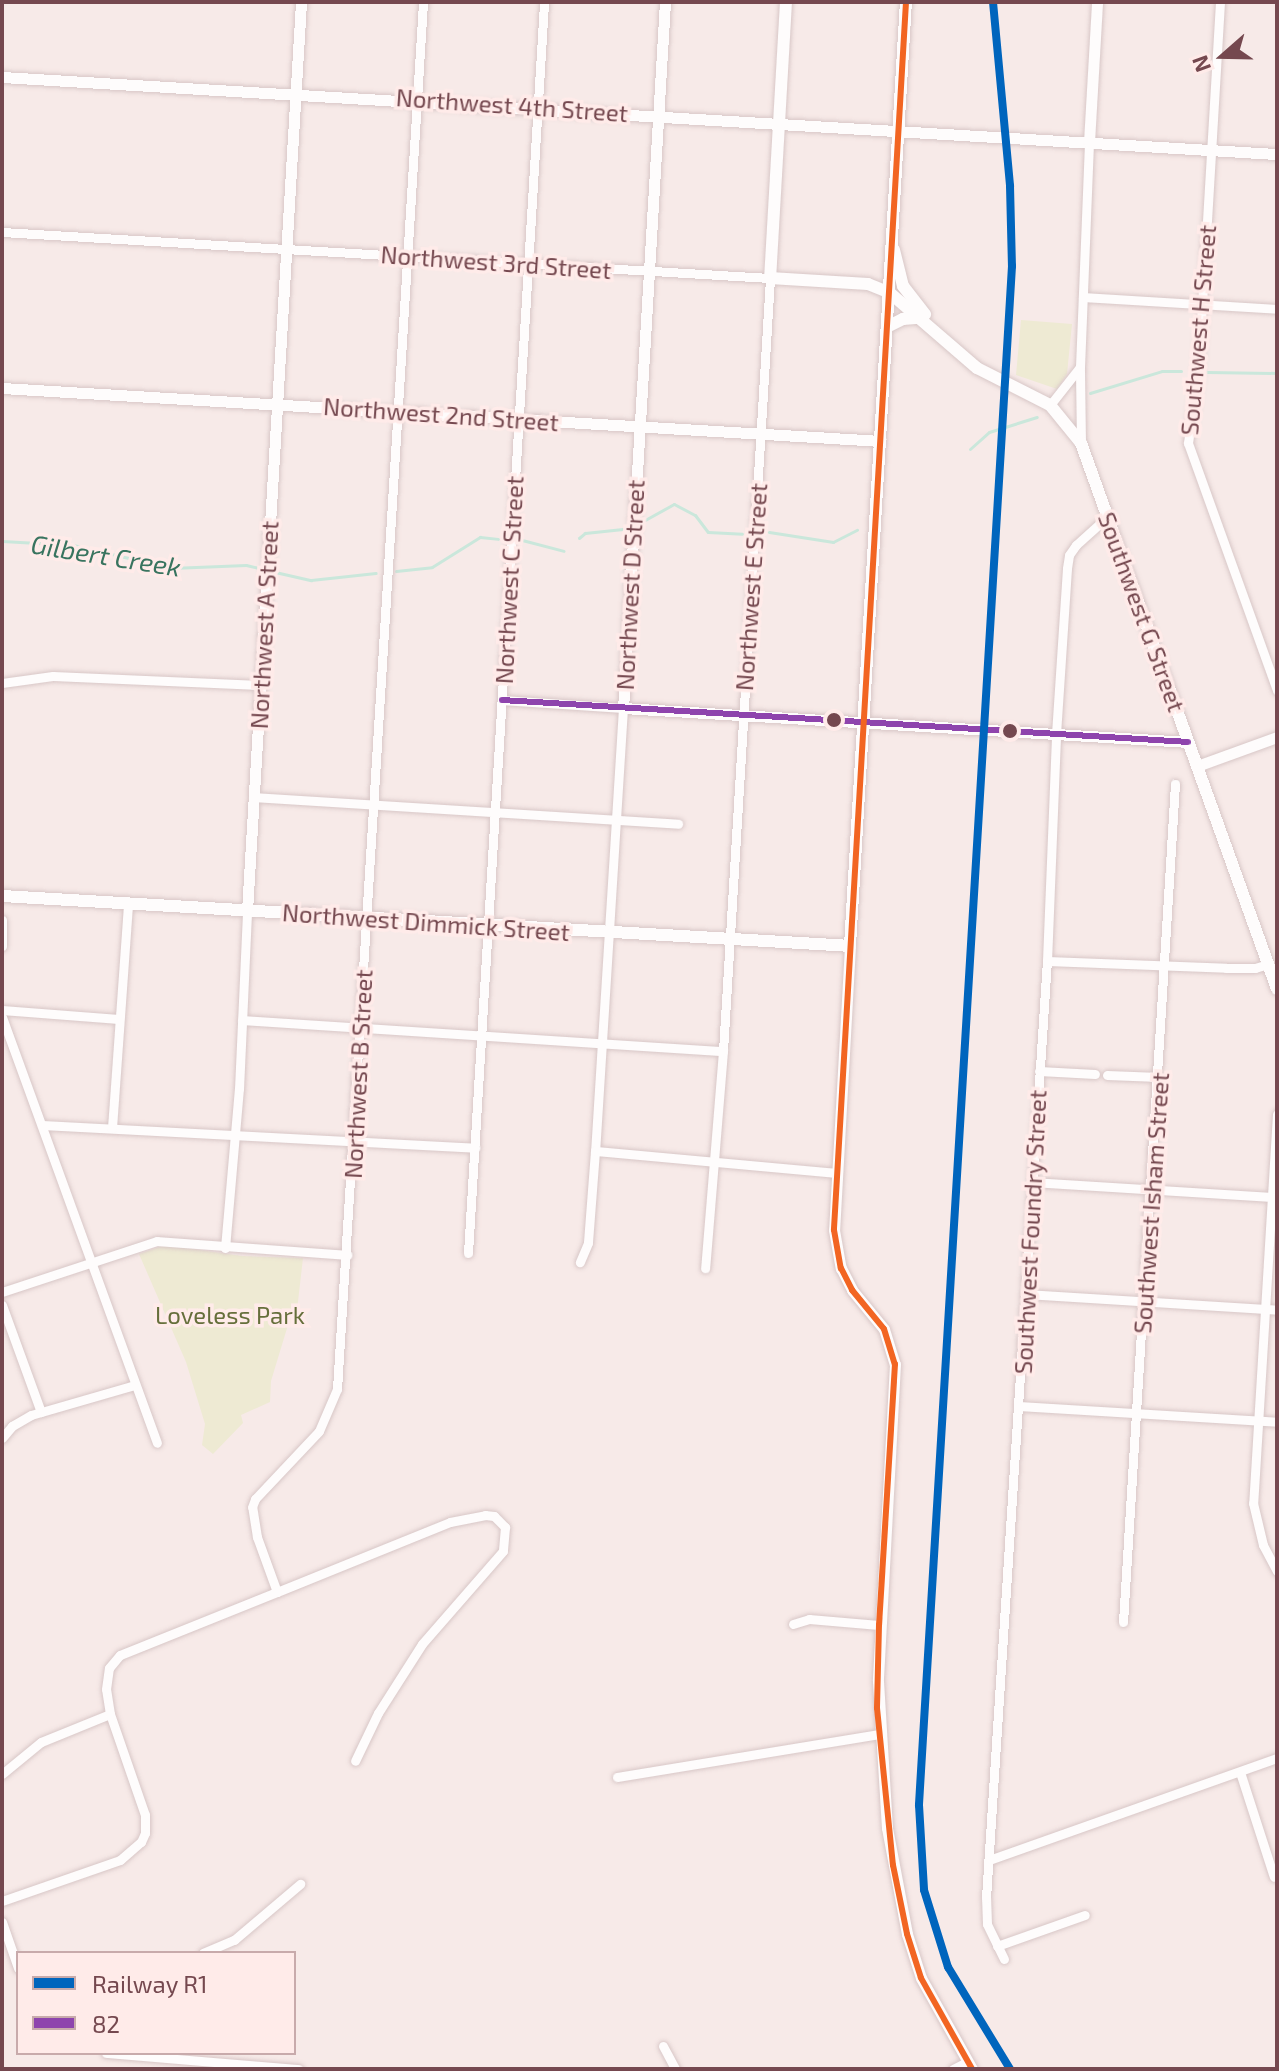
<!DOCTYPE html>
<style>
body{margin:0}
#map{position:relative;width:1279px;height:2071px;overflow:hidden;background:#f7eae8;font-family:"Exo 2",sans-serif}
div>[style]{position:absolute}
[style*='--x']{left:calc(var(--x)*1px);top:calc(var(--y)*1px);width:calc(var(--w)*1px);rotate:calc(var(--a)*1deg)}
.green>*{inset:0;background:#eeead3}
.stream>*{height:3px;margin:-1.5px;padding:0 1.5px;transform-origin:1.5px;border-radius:1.5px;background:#cae7db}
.roads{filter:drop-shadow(0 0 2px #d8c7c7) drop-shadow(0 0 2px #d8c7c7)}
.minor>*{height:9px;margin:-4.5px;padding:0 4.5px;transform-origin:4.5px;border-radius:4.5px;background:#fefcfc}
.tertiary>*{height:11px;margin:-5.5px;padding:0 5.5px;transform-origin:5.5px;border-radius:5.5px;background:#fefcfc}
.secondary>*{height:12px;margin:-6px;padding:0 6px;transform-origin:6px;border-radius:6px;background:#fefcfc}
.bus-1>*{height:6px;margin:-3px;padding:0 3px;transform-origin:3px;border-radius:3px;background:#8e44ad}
.bus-2>*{height:6px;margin:-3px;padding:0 3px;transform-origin:3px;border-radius:3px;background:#f26522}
.rail-1>*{height:8px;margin:-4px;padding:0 4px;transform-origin:4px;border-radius:4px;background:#0065bd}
.dots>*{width:22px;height:22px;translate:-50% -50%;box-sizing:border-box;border:4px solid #ffebe9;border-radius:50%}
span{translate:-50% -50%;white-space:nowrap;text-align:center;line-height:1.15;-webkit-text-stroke:7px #ffebe9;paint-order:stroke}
.street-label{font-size:24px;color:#75484f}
.park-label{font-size:24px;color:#666f3b}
.water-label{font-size:26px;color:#39745f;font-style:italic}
.frame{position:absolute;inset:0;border:4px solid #75484f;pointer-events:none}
.legend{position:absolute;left:16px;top:1951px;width:280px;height:104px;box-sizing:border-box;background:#ffebe9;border:2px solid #c8aaab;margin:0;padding:10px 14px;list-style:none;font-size:24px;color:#75484f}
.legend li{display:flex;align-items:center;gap:16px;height:40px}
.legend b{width:40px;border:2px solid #c8aaab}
.north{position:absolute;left:1183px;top:16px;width:80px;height:80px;-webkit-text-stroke:6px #ffebe9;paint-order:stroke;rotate:250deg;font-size:22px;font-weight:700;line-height:32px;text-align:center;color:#75484f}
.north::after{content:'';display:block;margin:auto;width:28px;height:36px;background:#75484f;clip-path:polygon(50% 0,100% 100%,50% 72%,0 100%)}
</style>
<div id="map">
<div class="green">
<i style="clip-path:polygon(1021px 320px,1072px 324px,1067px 374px,1057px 389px,1016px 375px)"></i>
<i style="clip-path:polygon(165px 1245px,242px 1256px,303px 1258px,296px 1319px,288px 1325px,271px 1381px,270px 1402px,241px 1415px,243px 1423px,213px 1454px,202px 1445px,205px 1424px,186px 1362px,139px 1254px)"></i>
</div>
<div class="stream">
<i style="--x:1207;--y:372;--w:70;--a:0.8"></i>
<i style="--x:1090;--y:393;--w:75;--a:-17"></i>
<i style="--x:1162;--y:371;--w:19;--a:0"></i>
<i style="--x:970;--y:449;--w:25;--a:-42"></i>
<i style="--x:989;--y:432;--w:50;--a:-17.4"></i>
<i style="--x:645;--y:520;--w:33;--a:-29"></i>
<i style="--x:674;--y:504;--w:24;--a:28"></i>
<i style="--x:695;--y:515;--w:21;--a:53"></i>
<i style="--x:708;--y:532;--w:34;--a:3"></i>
<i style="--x:769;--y:532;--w:65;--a:8.9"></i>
<i style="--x:833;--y:542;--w:27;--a:-27"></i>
<i style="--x:579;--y:538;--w:8;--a:-40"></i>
<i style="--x:585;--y:533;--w:38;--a:-6"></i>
<i style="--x:522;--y:540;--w:43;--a:14.7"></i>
<i style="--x:2;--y:541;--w:71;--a:3.2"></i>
<i style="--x:73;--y:545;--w:101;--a:13.2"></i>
<i style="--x:171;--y:568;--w:75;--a:-2.3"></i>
<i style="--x:246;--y:565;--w:13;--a:13"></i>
<i style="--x:396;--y:571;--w:36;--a:-6"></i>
<i style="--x:432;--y:567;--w:57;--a:-32"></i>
<i style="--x:480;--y:537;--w:18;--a:6"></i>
<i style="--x:275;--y:572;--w:37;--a:13"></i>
<i style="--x:311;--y:580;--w:65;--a:-6.1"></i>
</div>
<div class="roads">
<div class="minor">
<i style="--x:1220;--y:2;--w:374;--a:93.4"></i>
<i style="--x:1198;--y:375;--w:69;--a:98.4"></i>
<i style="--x:1188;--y:443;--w:263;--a:70.2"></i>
<i style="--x:2;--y:232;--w:769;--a:3.43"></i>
<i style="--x:770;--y:278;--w:774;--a:93.48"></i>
<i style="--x:723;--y:1051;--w:218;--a:94.7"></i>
<i style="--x:1083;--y:297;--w:194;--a:3.5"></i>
<i style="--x:1050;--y:405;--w:48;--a:-51.7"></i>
<i style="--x:1081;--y:443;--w:76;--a:-90.8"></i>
<i style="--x:1080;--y:367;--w:225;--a:-87.7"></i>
<i style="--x:2;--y:683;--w:51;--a:-7.8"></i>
<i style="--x:53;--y:676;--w:207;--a:2.5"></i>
<i style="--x:502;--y:700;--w:121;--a:3.8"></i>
<i style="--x:623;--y:708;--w:444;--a:93.6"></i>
<i style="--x:595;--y:1151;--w:92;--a:94.4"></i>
<i style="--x:588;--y:1243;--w:21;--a:113"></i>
<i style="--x:253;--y:797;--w:426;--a:3.6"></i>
<i style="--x:2;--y:920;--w:26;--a:90"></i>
<i style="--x:1047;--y:961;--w:179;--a:2.2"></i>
<i style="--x:1226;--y:968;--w:29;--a:0"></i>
<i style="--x:1255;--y:968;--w:14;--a:-17"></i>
<i style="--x:2;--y:1010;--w:117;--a:4.4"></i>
<i style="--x:2;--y:1017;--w:453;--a:70"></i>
<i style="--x:242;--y:1020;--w:482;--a:3.7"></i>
<i style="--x:1039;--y:1071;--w:56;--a:3.1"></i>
<i style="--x:1107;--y:1075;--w:52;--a:2.2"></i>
<i style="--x:1277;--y:1114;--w:390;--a:93.5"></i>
<i style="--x:1253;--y:1503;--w:43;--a:76.6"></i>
<i style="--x:1263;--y:1545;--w:30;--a:62"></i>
<i style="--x:42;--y:1125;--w:434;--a:3"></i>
<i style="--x:112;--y:1128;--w:224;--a:-85.9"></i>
<i style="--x:595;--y:1151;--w:244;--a:5.2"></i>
<i style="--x:1032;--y:1182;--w:240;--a:3.6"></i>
<i style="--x:225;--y:1248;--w:160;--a:-85"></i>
<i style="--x:239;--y:1089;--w:178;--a:-87.4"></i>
<i style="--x:468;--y:1253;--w:1253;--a:-86.52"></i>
<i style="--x:2;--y:1292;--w:163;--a:-18.2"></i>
<i style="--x:157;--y:1241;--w:191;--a:4.2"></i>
<i style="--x:1026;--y:1294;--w:252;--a:3.6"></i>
<i style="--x:2;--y:1305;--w:114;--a:70"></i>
<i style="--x:1019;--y:1406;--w:258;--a:3.5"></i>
<i style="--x:2;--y:1438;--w:16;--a:-50"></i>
<i style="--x:12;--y:1426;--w:22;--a:-30"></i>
<i style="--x:31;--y:1415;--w:108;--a:-16.1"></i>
<i style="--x:277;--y:1592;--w:187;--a:-22"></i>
<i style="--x:450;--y:1522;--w:36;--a:-11"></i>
<i style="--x:485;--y:1515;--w:9;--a:6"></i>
<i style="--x:494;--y:1516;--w:16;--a:45"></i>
<i style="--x:505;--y:1527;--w:24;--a:95"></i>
<i style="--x:503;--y:1551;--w:123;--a:131.1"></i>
<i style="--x:422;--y:1644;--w:82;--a:122.5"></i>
<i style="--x:378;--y:1713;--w:53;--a:115.6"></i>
<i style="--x:1123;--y:1622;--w:840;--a:-86.45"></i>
<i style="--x:793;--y:1624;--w:17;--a:-17"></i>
<i style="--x:809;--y:1619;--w:70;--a:4.9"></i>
<i style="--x:1240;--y:1772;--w:110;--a:72.1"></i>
<i style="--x:2;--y:1774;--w:50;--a:-39.4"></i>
<i style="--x:41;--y:1742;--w:74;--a:-22.1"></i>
<i style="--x:617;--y:1777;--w:266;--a:-9.3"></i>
<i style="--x:989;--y:1860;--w:306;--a:-19.5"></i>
<i style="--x:2;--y:1901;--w:125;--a:-19.2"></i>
<i style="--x:120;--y:1860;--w:28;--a:-41"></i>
<i style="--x:141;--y:1842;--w:10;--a:-66"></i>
<i style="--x:145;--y:1833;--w:18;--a:-90"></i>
<i style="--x:145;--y:1815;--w:107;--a:-109.1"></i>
<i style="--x:110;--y:1714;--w:25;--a:-99"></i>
<i style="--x:106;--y:1689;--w:21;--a:-82"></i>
<i style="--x:109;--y:1668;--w:17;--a:-50"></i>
<i style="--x:120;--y:1655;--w:169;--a:-21.9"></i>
<i style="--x:277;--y:1592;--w:59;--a:-110"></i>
<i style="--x:257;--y:1537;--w:30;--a:-99"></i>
<i style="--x:252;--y:1507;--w:9;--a:-69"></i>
<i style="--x:255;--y:1499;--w:93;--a:-46.7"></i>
<i style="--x:319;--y:1431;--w:46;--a:-66.8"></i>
<i style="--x:337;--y:1389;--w:1390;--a:-86.45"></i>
<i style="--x:2;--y:1922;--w:49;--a:70.8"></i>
<i style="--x:997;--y:1946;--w:93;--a:-19.4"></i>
<i style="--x:203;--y:1953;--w:34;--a:-23"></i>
<i style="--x:234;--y:1940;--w:87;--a:-40.3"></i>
<i style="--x:1004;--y:1959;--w:39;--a:-116"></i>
<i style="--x:987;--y:1924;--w:26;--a:-92"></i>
<i style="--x:986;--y:1898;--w:939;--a:-86.28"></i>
<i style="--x:1047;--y:961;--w:227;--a:-87.7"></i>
<i style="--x:1056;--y:734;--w:166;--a:-86.2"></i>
<i style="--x:1067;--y:568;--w:13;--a:-81"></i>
<i style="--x:1069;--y:555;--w:12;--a:-55"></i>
<i style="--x:1076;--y:545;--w:42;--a:-42.1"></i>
<i style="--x:663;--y:2046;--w:26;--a:62"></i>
<i style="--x:106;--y:2053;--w:193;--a:4.8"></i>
<i style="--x:953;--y:2069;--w:16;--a:-27"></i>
</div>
<div class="tertiary">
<i style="--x:665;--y:2;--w:707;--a:93.4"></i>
<i style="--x:623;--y:708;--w:566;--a:3.44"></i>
<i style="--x:2;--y:77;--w:1277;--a:3.46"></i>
<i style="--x:1089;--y:142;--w:140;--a:-86.7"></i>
<i style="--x:2;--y:388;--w:880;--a:3.45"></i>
<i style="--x:1197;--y:766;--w:85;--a:-19.9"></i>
<i style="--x:247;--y:911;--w:911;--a:-86.6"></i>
<i style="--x:850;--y:946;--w:284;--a:93.2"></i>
<i style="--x:834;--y:1230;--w:39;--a:80"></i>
<i style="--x:841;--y:1268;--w:25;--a:63"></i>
<i style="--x:852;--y:1290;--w:50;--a:50.6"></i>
<i style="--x:884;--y:1329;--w:37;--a:73"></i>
<i style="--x:895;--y:1364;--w:317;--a:93.1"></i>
<i style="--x:878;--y:1681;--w:147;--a:86.5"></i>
<i style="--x:887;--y:1828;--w:108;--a:79.3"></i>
<i style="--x:907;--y:1934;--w:46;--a:72.3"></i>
<i style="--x:921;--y:1978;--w:104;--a:60.7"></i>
</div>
<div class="secondary">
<i style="--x:786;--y:2;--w:276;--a:93.3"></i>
<i style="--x:770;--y:278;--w:98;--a:3.5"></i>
<i style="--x:868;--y:284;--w:24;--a:22"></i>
<i style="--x:890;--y:293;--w:115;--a:40.8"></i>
<i style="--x:977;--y:368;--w:82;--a:26.9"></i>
<i style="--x:1050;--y:405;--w:49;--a:50.8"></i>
<i style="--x:1081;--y:443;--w:580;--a:70.25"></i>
<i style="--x:894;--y:250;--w:37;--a:76"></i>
<i style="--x:903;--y:286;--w:36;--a:52"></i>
<i style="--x:887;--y:327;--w:18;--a:-27"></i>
<i style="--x:903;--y:319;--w:16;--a:-4"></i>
<i style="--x:2;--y:896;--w:849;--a:3.37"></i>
<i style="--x:850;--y:946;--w:946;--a:-86.61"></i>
</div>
</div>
<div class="bus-1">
<i style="--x:502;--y:700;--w:687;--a:3.5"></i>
</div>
<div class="bus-2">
<i style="--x:906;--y:2;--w:1230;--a:93.36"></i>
<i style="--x:834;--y:1230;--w:39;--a:80"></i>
<i style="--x:841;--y:1268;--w:25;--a:63"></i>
<i style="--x:852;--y:1290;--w:50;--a:50.6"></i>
<i style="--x:884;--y:1329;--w:37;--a:73"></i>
<i style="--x:895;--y:1364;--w:261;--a:93.5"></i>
<i style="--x:879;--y:1625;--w:83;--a:91.4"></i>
<i style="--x:877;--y:1708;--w:158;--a:84.2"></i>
<i style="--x:893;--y:1865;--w:70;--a:78.5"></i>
<i style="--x:907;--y:1934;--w:46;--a:72.3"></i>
<i style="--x:921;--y:1978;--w:104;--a:60.7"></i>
</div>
<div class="rail-1">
<i style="--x:993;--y:2;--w:185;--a:84.7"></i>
<i style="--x:1010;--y:186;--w:80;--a:88.6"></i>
<i style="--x:1012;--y:266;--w:1542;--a:93.46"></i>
<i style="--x:919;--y:1805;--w:85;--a:86.6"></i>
<i style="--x:924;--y:1890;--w:81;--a:72.7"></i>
<i style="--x:948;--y:1967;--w:119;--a:58.7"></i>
</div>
<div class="dots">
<i style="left:834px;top:720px;background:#75484f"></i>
<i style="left:1010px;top:731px;background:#75484f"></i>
</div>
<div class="street-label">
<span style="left:512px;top:105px;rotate:4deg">Northwest 4th Street</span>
<span style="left:496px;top:262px;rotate:4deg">Northwest 3rd Street</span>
<span style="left:1198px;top:330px;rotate:-85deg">Southwest H Street</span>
<span style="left:441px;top:414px;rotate:4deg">Northwest 2nd Street</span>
<span style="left:509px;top:580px;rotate:-87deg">Northwest C Street</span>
<span style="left:630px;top:585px;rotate:-87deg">Northwest D Street</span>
<span style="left:751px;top:587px;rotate:-86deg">Northwest E Street</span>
<span style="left:1142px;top:612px;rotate:70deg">Southwest G Street</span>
<span style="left:264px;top:625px;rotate:-87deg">Northwest A Street</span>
<span style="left:426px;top:922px;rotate:4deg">Northwest Dimmick Street</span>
<span style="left:358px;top:1074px;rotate:-87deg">Northwest B Street</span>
<span style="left:1151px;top:1203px;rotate:-86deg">Southwest Isham Street</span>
<span style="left:1030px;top:1232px;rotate:-87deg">Southwest Foundry Street</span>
</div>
<div class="park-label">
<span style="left:230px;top:1315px">Loveless Park</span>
</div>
<div class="water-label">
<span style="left:106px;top:555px;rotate:9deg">Gilbert Creek</span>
</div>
<div class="frame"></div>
<ul class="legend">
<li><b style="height:10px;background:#0065bd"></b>Railway R1</li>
<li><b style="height:10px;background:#8e44ad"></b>82</li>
</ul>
<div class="north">N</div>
</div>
